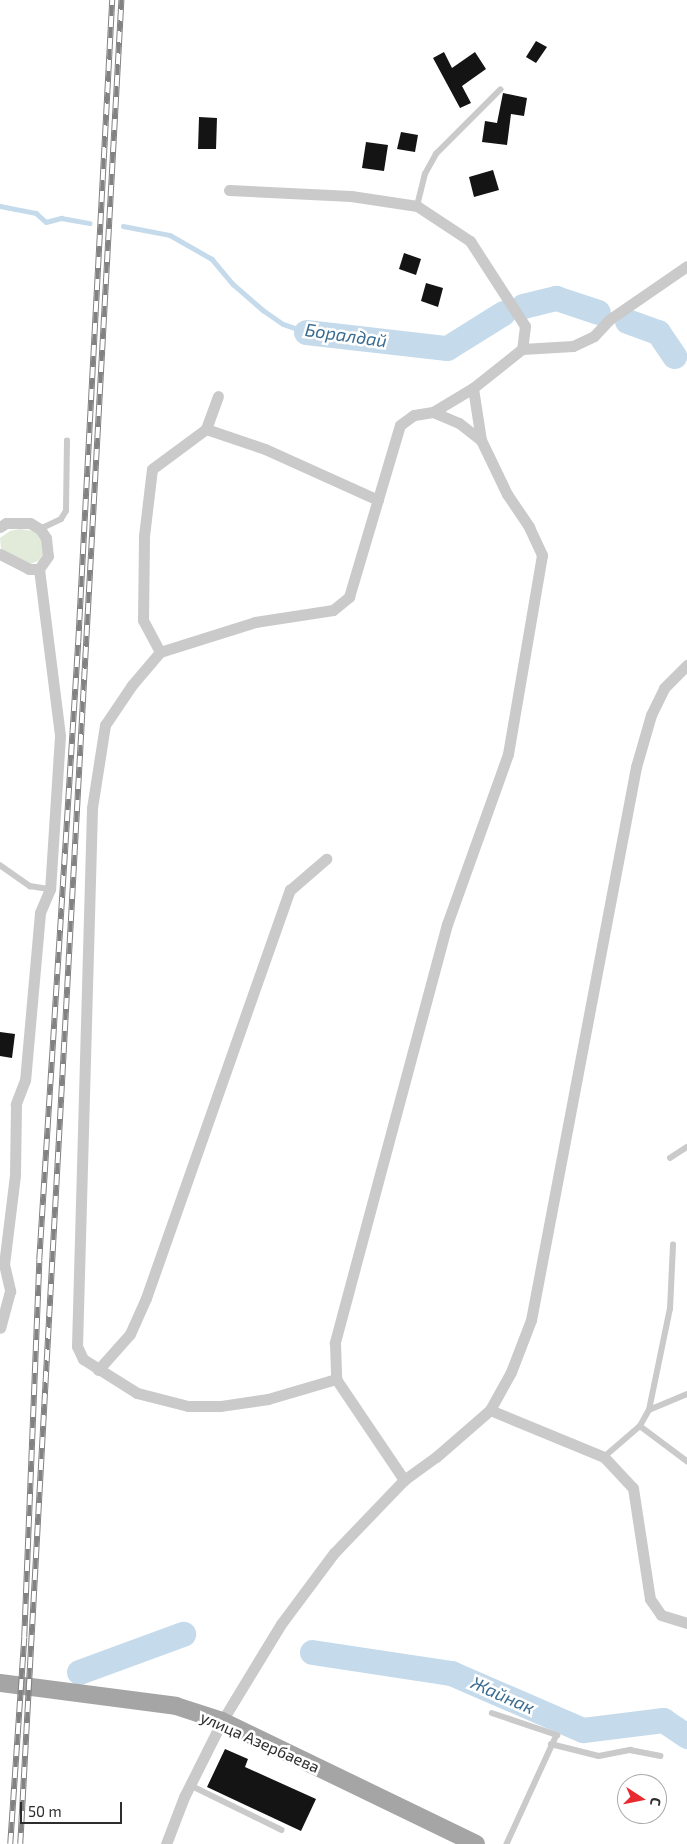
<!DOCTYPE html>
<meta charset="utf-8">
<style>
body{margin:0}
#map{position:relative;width:687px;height:1844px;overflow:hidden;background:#fff;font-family:"Exo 2",sans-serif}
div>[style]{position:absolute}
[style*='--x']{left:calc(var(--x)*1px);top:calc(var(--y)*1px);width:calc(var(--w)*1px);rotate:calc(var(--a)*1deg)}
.green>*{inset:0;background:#e2ebda}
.stream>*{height:4.5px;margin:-2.25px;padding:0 2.25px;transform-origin:2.25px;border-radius:2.25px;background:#c5dbeb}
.river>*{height:25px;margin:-12.5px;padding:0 12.5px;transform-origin:12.5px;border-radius:12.5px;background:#c5dbeb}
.building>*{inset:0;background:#141414}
.service>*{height:5.5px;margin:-2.75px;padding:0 2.75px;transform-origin:2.75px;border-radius:2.75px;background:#cacaca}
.minor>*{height:11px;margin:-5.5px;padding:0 5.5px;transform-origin:5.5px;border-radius:5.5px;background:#cacaca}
.primary>*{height:18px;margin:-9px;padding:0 9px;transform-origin:9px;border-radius:9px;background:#a5a5a5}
.rail>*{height:5.5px;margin-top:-2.75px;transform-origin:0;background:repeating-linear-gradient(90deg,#fff 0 11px,#828282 0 22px);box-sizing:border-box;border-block:1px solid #828282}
span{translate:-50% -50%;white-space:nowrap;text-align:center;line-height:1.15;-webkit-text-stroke:5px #fff;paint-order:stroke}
.street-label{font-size:16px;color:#2d2d2d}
.water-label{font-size:18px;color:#3a6b90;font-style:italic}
.north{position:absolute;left:617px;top:1774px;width:50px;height:50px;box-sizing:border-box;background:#fff;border:1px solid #ababab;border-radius:50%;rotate:101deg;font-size:14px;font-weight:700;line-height:20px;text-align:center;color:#2d2d2d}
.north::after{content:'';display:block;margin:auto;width:18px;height:22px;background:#e82b31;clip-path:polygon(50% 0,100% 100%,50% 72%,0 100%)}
.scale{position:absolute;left:20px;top:1802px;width:102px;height:22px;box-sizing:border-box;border:2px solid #2d2d2d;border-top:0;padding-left:6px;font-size:15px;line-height:18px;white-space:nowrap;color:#2d2d2d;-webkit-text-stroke:4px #fff;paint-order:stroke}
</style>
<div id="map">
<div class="green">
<i style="clip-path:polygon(20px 529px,34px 531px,42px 538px,44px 553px,38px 561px,30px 564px,1px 549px,0 538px,10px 531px)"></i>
</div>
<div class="stream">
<i style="--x:0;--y:206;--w:37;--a:11"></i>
<i style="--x:36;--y:213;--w:13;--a:42"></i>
<i style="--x:46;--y:222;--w:16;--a:-15"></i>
<i style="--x:61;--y:218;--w:29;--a:10"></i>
<i style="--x:123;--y:226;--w:48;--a:10.8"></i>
<i style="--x:170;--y:235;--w:48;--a:29.7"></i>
<i style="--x:212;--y:259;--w:33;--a:50"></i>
<i style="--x:233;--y:284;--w:40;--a:41"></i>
<i style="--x:263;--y:310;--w:24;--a:35"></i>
<i style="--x:283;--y:324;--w:24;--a:19"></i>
</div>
<div class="river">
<i style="--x:523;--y:306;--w:34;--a:-14"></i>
<i style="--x:556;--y:298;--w:44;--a:18.4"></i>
<i style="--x:627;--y:321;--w:33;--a:20"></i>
<i style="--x:658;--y:332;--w:29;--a:56"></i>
<i style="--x:306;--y:332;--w:142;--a:6.5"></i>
<i style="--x:447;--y:348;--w:66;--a:-32"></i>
<i style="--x:312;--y:1652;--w:141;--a:8.6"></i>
<i style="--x:451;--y:1673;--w:144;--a:23.4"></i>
<i style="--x:583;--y:1730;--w:81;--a:-7.1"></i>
<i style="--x:663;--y:1720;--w:29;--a:34"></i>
<i style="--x:79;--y:1672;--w:111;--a:-20.1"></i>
</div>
<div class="building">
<i style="clip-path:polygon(536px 41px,547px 47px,536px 63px,526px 57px)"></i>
<i style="clip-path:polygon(444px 52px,452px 68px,475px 52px,486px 69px,462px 86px,471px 103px,460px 108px,433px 58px)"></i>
<i style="clip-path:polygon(503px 93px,527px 98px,524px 116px,511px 114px,507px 145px,482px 142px,485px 121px,497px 123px)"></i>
<i style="clip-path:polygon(199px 117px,217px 118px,216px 149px,198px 149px)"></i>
<i style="clip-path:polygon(401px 132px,418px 135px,415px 152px,397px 149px)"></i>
<i style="clip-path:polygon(366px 142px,388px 145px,384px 171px,362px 168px)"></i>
<i style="clip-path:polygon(493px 170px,499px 190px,474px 197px,469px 177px)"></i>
<i style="clip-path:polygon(404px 253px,421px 259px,416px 275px,399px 269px)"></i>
<i style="clip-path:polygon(426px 283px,443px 288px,438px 307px,421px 301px)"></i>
<i style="clip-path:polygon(0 1032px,15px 1034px,12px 1058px,0 1056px)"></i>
<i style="clip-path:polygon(225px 1749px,248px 1759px,245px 1767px,316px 1799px,301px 1831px,207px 1787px)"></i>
</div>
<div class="service">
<i style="--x:417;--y:206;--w:33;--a:-76"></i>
<i style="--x:425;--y:174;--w:23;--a:-61"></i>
<i style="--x:436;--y:154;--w:91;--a:-45"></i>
<i style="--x:40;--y:529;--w:23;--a:-25"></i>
<i style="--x:61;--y:519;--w:9;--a:-58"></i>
<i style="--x:66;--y:511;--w:70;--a:-89.2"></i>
<i style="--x:0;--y:865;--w:37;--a:35"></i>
<i style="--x:30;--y:886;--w:20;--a:9"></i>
<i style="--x:670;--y:1158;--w:20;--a:-33"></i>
<i style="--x:649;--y:1410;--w:41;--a:-22.8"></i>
<i style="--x:640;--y:1426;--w:59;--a:36.7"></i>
<i style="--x:604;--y:1457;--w:48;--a:-40.7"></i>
<i style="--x:640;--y:1426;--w:18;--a:-61"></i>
<i style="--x:649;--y:1410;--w:103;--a:-78.3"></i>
<i style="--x:670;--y:1309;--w:64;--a:-87.3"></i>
<i style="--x:492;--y:1713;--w:69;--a:18.7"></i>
<i style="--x:557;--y:1735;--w:120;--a:114.6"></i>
<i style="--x:551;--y:1744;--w:49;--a:14"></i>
<i style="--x:599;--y:1756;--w:32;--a:-11"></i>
<i style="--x:630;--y:1750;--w:31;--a:11"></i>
<i style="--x:190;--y:1785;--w:102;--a:26.1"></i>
</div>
<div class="minor">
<i style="--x:229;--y:190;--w:122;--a:2.8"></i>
<i style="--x:351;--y:196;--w:67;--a:8.6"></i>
<i style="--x:417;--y:206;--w:64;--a:33.4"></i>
<i style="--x:470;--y:241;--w:101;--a:57.1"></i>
<i style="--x:525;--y:326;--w:23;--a:97"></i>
<i style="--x:522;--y:349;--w:63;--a:141.5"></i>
<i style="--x:473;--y:388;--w:53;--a:81.3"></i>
<i style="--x:481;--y:440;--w:60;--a:64.3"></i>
<i style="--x:507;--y:494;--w:40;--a:56"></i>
<i style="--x:529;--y:527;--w:31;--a:65"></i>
<i style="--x:542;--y:555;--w:202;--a:99.7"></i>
<i style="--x:508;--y:754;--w:181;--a:109.7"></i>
<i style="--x:447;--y:924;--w:434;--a:105"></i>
<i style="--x:335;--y:1343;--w:36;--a:88"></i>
<i style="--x:336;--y:1379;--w:122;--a:56"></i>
<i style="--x:522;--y:349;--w:51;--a:-3.4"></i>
<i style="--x:573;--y:346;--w:23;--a:-25"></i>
<i style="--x:594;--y:336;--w:23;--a:-47"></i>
<i style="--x:610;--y:319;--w:93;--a:-34.5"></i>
<i style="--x:433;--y:412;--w:47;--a:-31"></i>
<i style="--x:206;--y:429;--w:62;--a:18.7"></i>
<i style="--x:265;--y:449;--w:124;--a:24.3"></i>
<i style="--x:0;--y:527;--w:7;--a:-34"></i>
<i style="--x:6;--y:523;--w:24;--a:0"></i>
<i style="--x:30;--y:523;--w:12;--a:31"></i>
<i style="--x:40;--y:529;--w:11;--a:56"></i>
<i style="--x:46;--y:538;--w:18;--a:84"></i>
<i style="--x:48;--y:556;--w:16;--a:125"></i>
<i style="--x:39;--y:569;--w:168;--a:82.8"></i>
<i style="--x:60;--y:736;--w:153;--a:93.7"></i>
<i style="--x:50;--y:889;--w:26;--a:113"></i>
<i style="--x:40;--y:913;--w:168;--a:95.1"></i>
<i style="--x:25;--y:1080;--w:26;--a:111"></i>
<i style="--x:16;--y:1104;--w:71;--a:90.8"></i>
<i style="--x:15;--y:1175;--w:90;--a:97"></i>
<i style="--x:4;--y:1264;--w:28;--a:77"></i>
<i style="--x:10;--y:1291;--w:38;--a:105"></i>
<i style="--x:0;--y:554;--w:33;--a:27"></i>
<i style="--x:29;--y:569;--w:10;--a:0"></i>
<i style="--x:160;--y:652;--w:36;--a:-118"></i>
<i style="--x:143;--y:620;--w:84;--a:-89.3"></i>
<i style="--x:144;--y:536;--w:67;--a:-83.2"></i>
<i style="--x:152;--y:469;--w:67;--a:-36.5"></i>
<i style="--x:206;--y:429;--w:35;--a:-70"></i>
<i style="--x:98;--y:1370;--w:48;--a:-48.4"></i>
<i style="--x:130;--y:1334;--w:39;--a:-66"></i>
<i style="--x:146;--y:1298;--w:433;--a:-70.6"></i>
<i style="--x:290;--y:890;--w:48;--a:-40.7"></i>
<i style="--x:336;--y:1379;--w:71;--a:163.6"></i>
<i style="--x:268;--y:1399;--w:49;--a:171.7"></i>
<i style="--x:220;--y:1406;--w:32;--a:180"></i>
<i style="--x:188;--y:1406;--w:53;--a:-165.7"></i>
<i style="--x:137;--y:1393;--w:64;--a:-147.8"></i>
<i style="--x:83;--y:1359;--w:14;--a:-115"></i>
<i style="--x:77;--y:1346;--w:538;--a:-88.4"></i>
<i style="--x:92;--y:808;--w:84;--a:-81.1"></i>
<i style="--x:105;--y:725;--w:48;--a:-56"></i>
<i style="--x:132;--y:685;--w:43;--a:-49.7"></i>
<i style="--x:160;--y:652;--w:100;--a:-17.5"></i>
<i style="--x:255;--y:622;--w:79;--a:-8.7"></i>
<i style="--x:333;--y:610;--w:21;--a:-39"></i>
<i style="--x:349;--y:597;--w:179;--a:-73.5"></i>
<i style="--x:400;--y:425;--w:17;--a:-36"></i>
<i style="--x:414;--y:415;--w:19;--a:-9"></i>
<i style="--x:433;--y:412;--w:28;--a:23"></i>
<i style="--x:459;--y:423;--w:28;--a:38"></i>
<i style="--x:490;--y:1410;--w:123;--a:22.4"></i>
<i style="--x:604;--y:1457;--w:42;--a:46.9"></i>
<i style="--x:633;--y:1488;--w:112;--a:81.3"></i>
<i style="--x:650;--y:1599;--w:19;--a:55"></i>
<i style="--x:661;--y:1615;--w:27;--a:17"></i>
<i style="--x:166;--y:1844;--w:50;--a:-69"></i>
<i style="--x:184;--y:1797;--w:85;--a:-63.4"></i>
<i style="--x:222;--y:1721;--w:114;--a:-58.7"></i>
<i style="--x:281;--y:1624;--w:89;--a:-53.3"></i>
<i style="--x:334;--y:1553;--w:101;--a:-46.2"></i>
<i style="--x:404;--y:1480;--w:39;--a:-36"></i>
<i style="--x:436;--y:1457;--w:72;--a:-41"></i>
<i style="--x:490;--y:1410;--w:43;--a:-61.1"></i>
<i style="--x:511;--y:1372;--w:56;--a:-69"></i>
<i style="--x:531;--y:1320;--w:563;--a:-79.25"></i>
<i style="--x:636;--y:767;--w:54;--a:-73.9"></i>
<i style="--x:651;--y:715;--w:30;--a:-64"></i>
<i style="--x:664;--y:688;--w:33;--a:-45"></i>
</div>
<div class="primary">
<i style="--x:0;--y:1683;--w:177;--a:7.4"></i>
<i style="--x:176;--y:1706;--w:48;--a:18.1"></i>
<i style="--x:222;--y:1721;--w:282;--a:25.8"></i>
</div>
<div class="rail">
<i style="--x:10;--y:1844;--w:207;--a:-86.1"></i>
<i style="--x:24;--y:1637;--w:377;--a:-87.7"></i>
<i style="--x:39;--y:1260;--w:619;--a:-86.39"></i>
<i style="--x:78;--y:642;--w:643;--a:-86.97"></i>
<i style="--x:20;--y:1844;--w:1847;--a:-86.86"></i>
</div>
<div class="street-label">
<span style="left:260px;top:1742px;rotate:24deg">улица Азербаева</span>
</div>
<div class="water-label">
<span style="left:346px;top:335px;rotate:8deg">Боралдай</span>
<span style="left:503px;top:1695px;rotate:24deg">Жайнак</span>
</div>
<div class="north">С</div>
<div class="scale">50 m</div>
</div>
